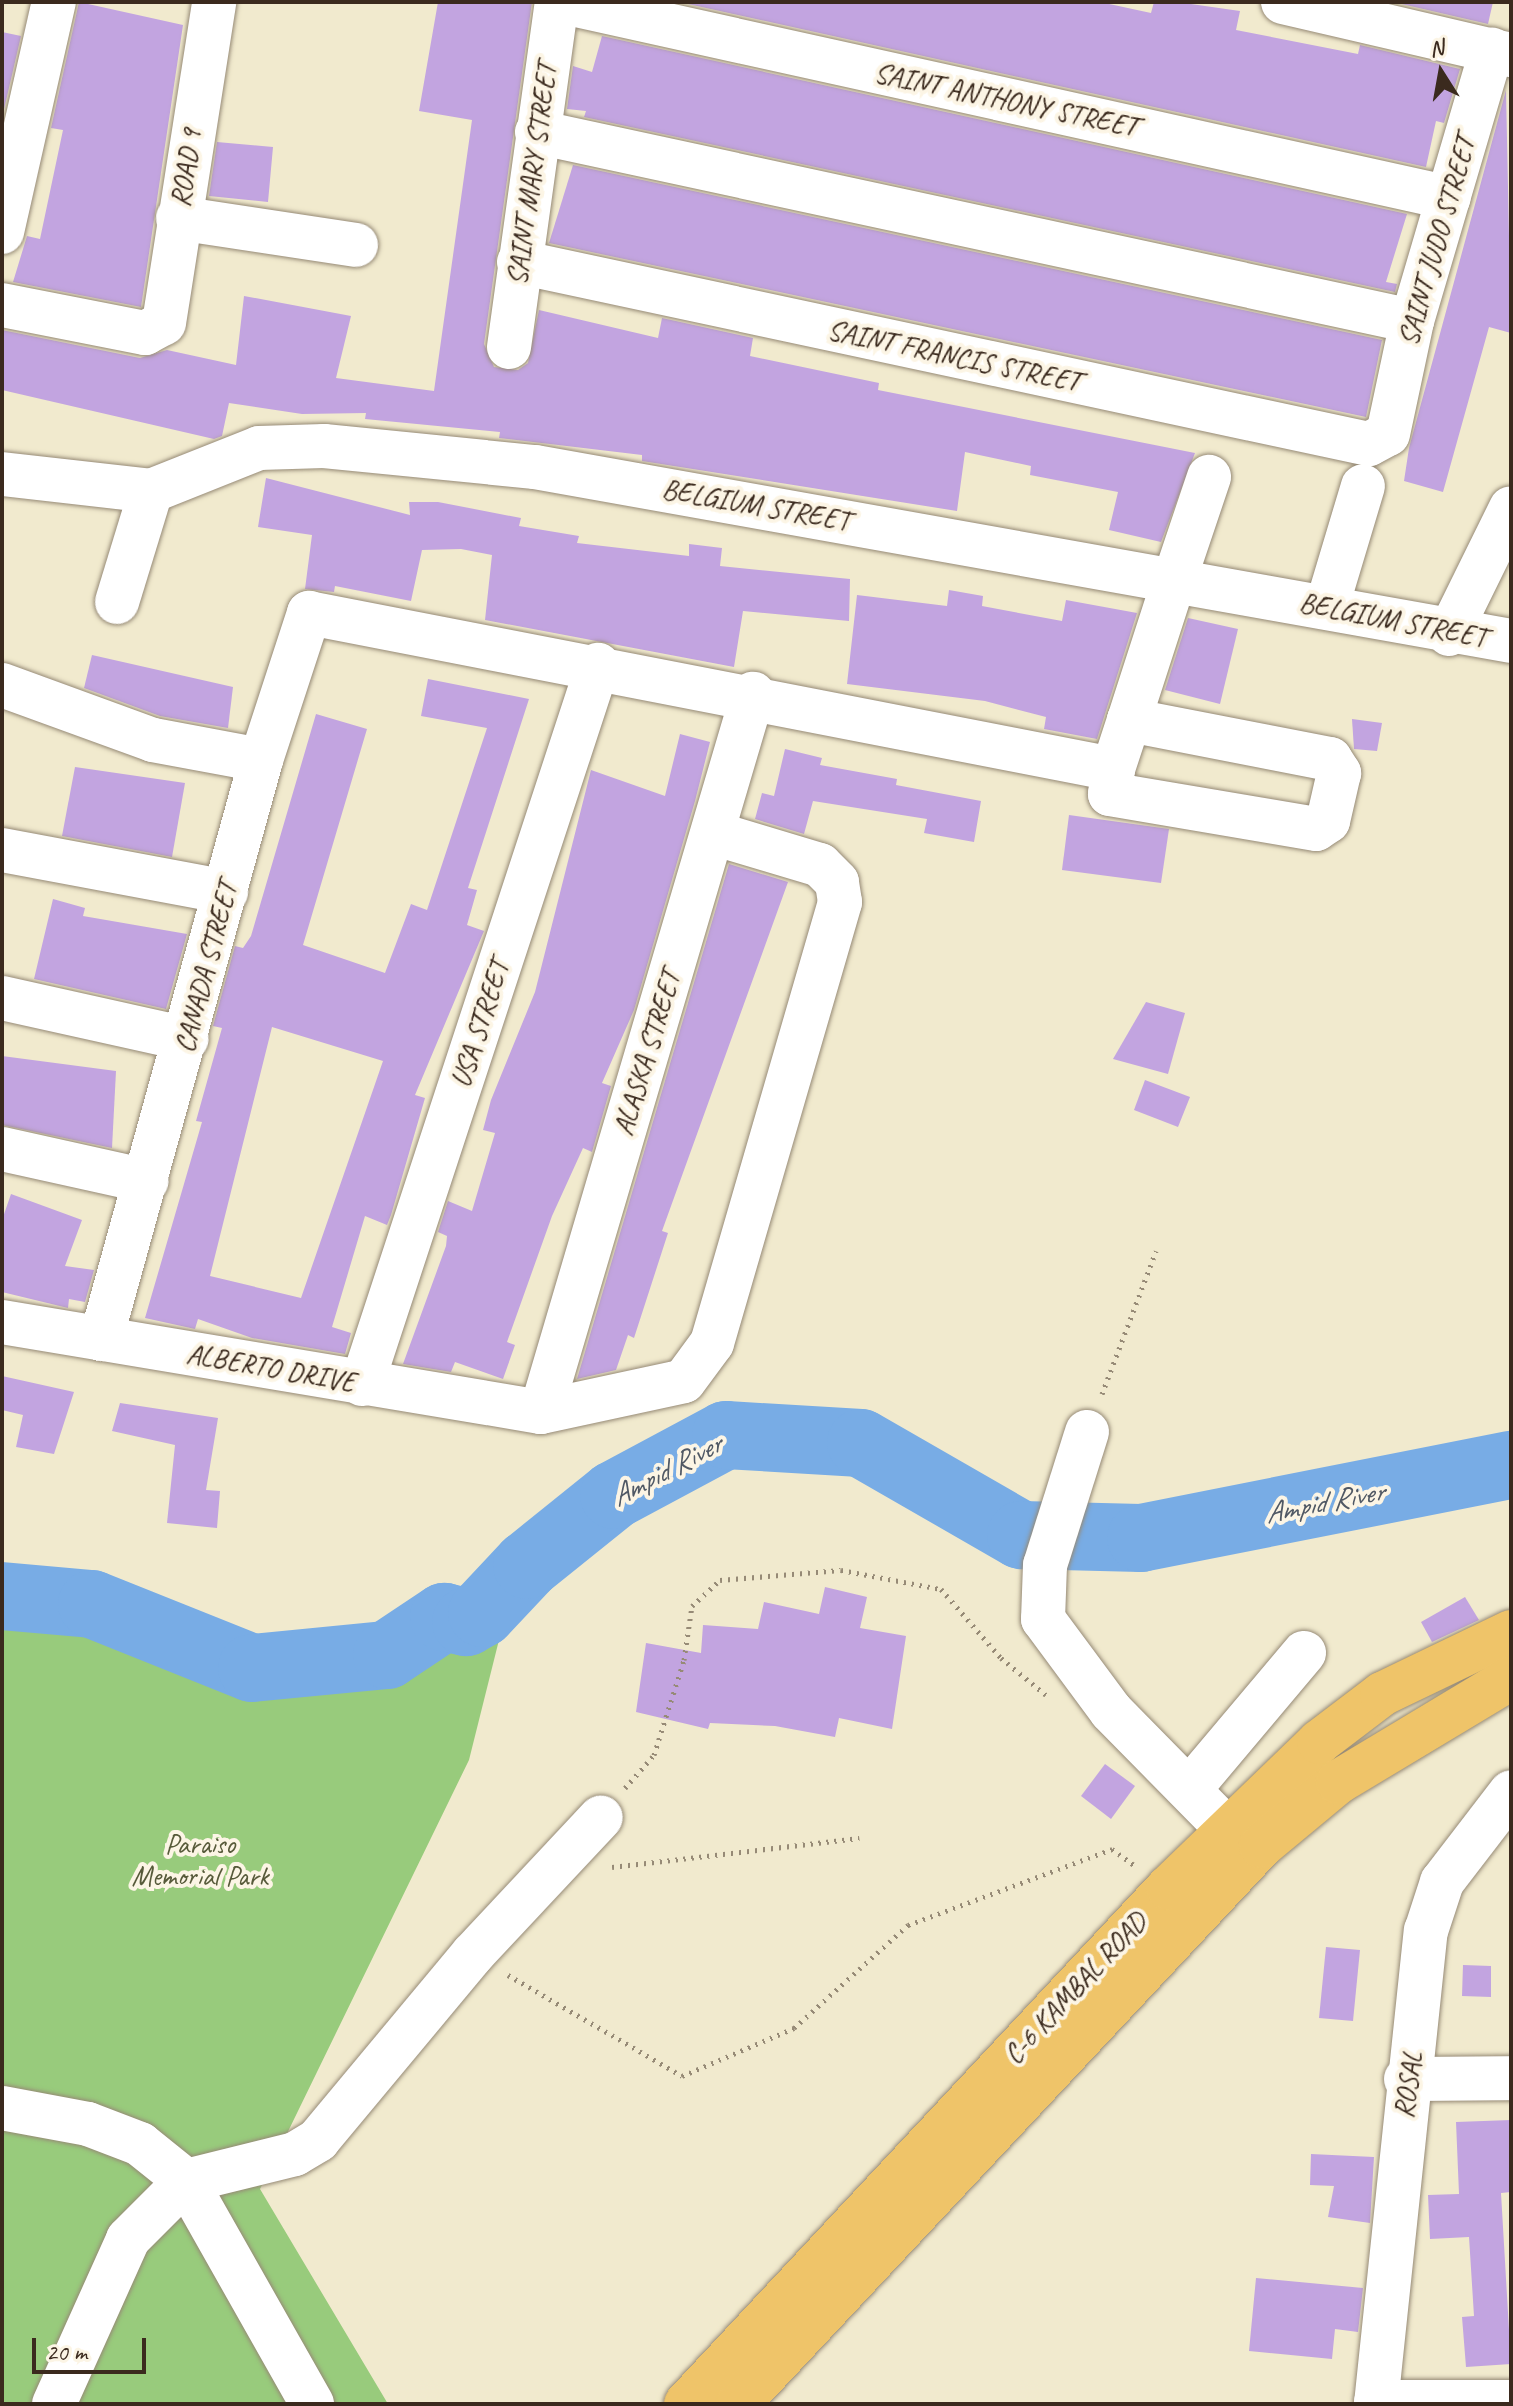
<!DOCTYPE html>
<style>
body{margin:0}
#map{position:relative;width:1513px;height:2406px;overflow:hidden;background:#f1eace;font-family:Caveat,sans-serif}
div>[style]{position:absolute}
[style*='--x']{left:calc(var(--x)*1px);top:calc(var(--y)*1px);width:calc(var(--w)*1px);rotate:calc(var(--a)*1deg)}
.green>*{inset:0;background:#98cb7c}
.river>*{height:68px;margin:-34px;padding:0 34px;transform-origin:34px;border-radius:34px;background:#78ace5}
.building>*{inset:0;background:#c2a4e0}
.path>*{height:5px;margin-top:-2.5px;transform-origin:0;background:repeating-linear-gradient(90deg,#968a76 0 2px,transparent 0 8px)}
.roads{filter:drop-shadow(0 0 2px #968a76) drop-shadow(0 0 2px #968a76)}
.minor>*{height:44px;margin:-22px;padding:0 22px;transform-origin:22px;border-radius:22px;background:#fff}
.major>*{height:44px;margin:-22px;padding:0 22px;transform-origin:22px;border-radius:22px;background:#efc469}
span{translate:-50% -50%;white-space:nowrap;text-align:center;line-height:1.15;-webkit-text-stroke:8px #fcf5e5;paint-order:stroke}
.street-label{font-size:28px;color:#3b2a1e}
.park-label{font-size:28px;color:#575a3a}
.water-label{font-size:30px;color:#505864;font-style:italic}
.frame{position:absolute;inset:0;border:4px solid #3b2a1e;pointer-events:none}
.north{position:absolute;left:1401px;top:32px;width:80px;height:80px;-webkit-text-stroke:6px #fcf5e5;paint-order:stroke;rotate:349deg;font-size:22px;font-weight:700;line-height:32px;text-align:center;color:#3b2a1e}
.north::after{content:'';display:block;margin:auto;width:28px;height:36px;background:#3b2a1e;clip-path:polygon(50% 0,100% 100%,50% 72%,0 100%)}
.scale{position:absolute;left:32px;top:2338px;width:114px;height:36px;box-sizing:border-box;border:4px solid #3b2a1e;border-top:0;padding-left:10px;font-size:24px;line-height:28px;white-space:nowrap;color:#3b2a1e;-webkit-text-stroke:6px #fcf5e5;paint-order:stroke}
</style>
<div id="map">
<div class="green">
<i style="clip-path:polygon(2px 1596px,92px 1604px,252px 1668px,387px 1655px,444px 1617px,500px 1636px,469px 1760px,260px 2189px,388px 2404px,2px 2404px)"></i>
</div>
<div class="river">
<i style="--x:2;--y:1596;--w:90;--a:5.1"></i>
<i style="--x:92;--y:1604;--w:172;--a:21.8"></i>
<i style="--x:252;--y:1668;--w:136;--a:-5.5"></i>
<i style="--x:387;--y:1655;--w:69;--a:-33.7"></i>
<i style="--x:444;--y:1617;--w:23;--a:13"></i>
<i style="--x:466;--y:1622;--w:18;--a:-29"></i>
<i style="--x:482;--y:1613;--w:66;--a:-46.8"></i>
<i style="--x:527;--y:1565;--w:112;--a:-38.8"></i>
<i style="--x:614;--y:1495;--w:127;--a:-28.2"></i>
<i style="--x:726;--y:1435;--w:135;--a:3.4"></i>
<i style="--x:861;--y:1443;--w:185;--a:29.9"></i>
<i style="--x:1021;--y:1535;--w:120;--a:1.4"></i>
<i style="--x:1141;--y:1538;--w:377;--a:-11.2"></i>
</div>
<div class="building">
<i style="clip-path:polygon(79px 2px,183px 25px,141px 307px,13px 282px,27px 236px,40px 239px,63px 130px,51px 128px)"></i>
<i style="clip-path:polygon(438px 2px,532px 2px,484px 344px,494px 367px,518px 370px,528px 363px,539px 310px,658px 338px,662px 318px,753px 338px,750px 356px,879px 383px,878px 390px,1195px 453px,1161px 542px,1109px 530px,1118px 492px,1030px 475px,1031px 466px,965px 452px,957px 511px,642px 461px,642px 455px,499px 438px,500px 432px,365px 419px,366px 413px,302px 414px,229px 403px,222px 436px,214px 439px,2px 390px,2px 330px,140px 358px,167px 350px,236px 365px,244px 296px,351px 316px,336px 378px,434px 391px,472px 120px,419px 111px)"></i>
<i style="clip-path:polygon(679px 2px,1100px 2px,1151px 13px,1154px 2px,1177px 2px,1240px 11px,1236px 30px,1358px 54px,1360px 45px,1460px 69px,1444px 123px,1436px 121px,1426px 167px)"></i>
<i style="clip-path:polygon(1393px 2px,1493px 2px,1488px 24px)"></i>
<i style="clip-path:polygon(2px 32px,21px 36px,2px 118px)"></i>
<i style="clip-path:polygon(602px 36px,1407px 214px,1386px 282px,1397px 284px,1395px 292px,584px 117px,586px 111px,567px 109px,573px 66px,592px 72px)"></i>
<i style="clip-path:polygon(1506px 90px,1511px 333px,1489px 327px,1443px 492px,1404px 481px,1409px 448px)"></i>
<i style="clip-path:polygon(217px 142px,273px 147px,268px 202px,209px 196px)"></i>
<i style="clip-path:polygon(573px 165px,1382px 340px,1366px 417px,549px 243px)"></i>
<i style="clip-path:polygon(266px 478px,410px 515px,409px 502px,438px 502px,521px 518px,519px 526px,579px 536px,577px 543px,689px 556px,689px 544px,722px 548px,720px 566px,850px 579px,849px 621px,743px 611px,734px 667px,485px 620px,492px 555px,461px 549px,422px 550px,411px 601px,335px 586px,334px 592px,305px 589px,312px 535px,258px 527px)"></i>
<i style="clip-path:polygon(949px 590px,983px 596px,982px 606px,1062px 621px,1066px 600px,1137px 613px,1097px 739px,1044px 729px,1046px 717px,985px 701px,847px 684px,857px 595px,947px 606px)"></i>
<i style="clip-path:polygon(1188px 618px,1238px 629px,1220px 704px,1165px 690px)"></i>
<i style="clip-path:polygon(92px 655px,233px 687px,228px 728px,160px 716px,84px 688px)"></i>
<i style="clip-path:polygon(evenodd,428px 679px,529px 699px,468px 888px,477px 890px,467px 925px,484px 931px,415px 1095px,425px 1098px,391px 1215px,387px 1225px,365px 1216px,332px 1327px,351px 1333px,345px 1354px,252px 1338px,198px 1319px,195px 1329px,145px 1318px,202px 1122px,196px 1121px,222px 1028px,213px 1026px,235px 946px,243px 948px,251px 936px,316px 714px,367px 729px,303px 945px,385px 973px,411px 904px,427px 910px,487px 728px,421px 716px,428px 679px,272px 1027px,383px 1061px,301px 1298px,210px 1276px,272px 1027px)"></i>
<i style="clip-path:polygon(1352px 719px,1382px 723px,1377px 751px,1354px 749px)"></i>
<i style="clip-path:polygon(680px 734px,710px 742px,695px 801px,634px 1010px,602px 1083px,611px 1086px,592px 1152px,583px 1148px,552px 1216px,507px 1342px,515px 1345px,503px 1379px,455px 1362px,451px 1372px,403px 1364px,446px 1246px,447px 1236px,438px 1232px,448px 1201px,472px 1211px,495px 1133px,483px 1130px,491px 1100px,535px 992px,591px 770px,665px 796px)"></i>
<i style="clip-path:polygon(785px 749px,822px 758px,820px 765px,897px 779px,896px 785px,981px 801px,974px 842px,924px 833px,927px 819px,813px 801px,804px 834px,755px 819px,762px 793px,774px 796px)"></i>
<i style="clip-path:polygon(75px 767px,185px 783px,172px 857px,62px 836px)"></i>
<i style="clip-path:polygon(1069px 815px,1169px 829px,1161px 883px,1062px 870px)"></i>
<i style="clip-path:polygon(729px 864px,788px 882px,662px 1231px,668px 1233px,634px 1338px,628px 1335px,616px 1370px,577px 1379px)"></i>
<i style="clip-path:polygon(53px 899px,85px 908px,83px 916px,187px 934px,166px 1009px,34px 979px)"></i>
<i style="clip-path:polygon(1146px 1002px,1185px 1013px,1168px 1074px,1113px 1059px)"></i>
<i style="clip-path:polygon(2px 1056px,116px 1071px,112px 1148px,2px 1125px)"></i>
<i style="clip-path:polygon(1145px 1080px,1190px 1097px,1178px 1127px,1134px 1110px)"></i>
<i style="clip-path:polygon(11px 1194px,82px 1220px,65px 1266px,94px 1270px,85px 1302px,69px 1299px,68px 1308px,2px 1292px,2px 1220px)"></i>
<i style="clip-path:polygon(2px 1376px,74px 1392px,54px 1454px,16px 1447px,23px 1415px,2px 1410px)"></i>
<i style="clip-path:polygon(120px 1403px,218px 1418px,206px 1490px,220px 1491px,217px 1528px,167px 1523px,175px 1445px,112px 1431px)"></i>
<i style="clip-path:polygon(825px 1587px,867px 1597px,860px 1628px,906px 1636px,892px 1729px,839px 1718px,835px 1737px,775px 1726px,710px 1723px,708px 1729px,636px 1712px,646px 1643px,701px 1653px,703px 1625px,758px 1629px,764px 1602px,819px 1614px)"></i>
<i style="clip-path:polygon(1465px 1597px,1479px 1620px,1432px 1642px,1421px 1622px)"></i>
<i style="clip-path:polygon(1105px 1764px,1135px 1786px,1111px 1819px,1081px 1796px)"></i>
<i style="clip-path:polygon(1326px 1947px,1360px 1950px,1353px 2021px,1319px 2018px)"></i>
<i style="clip-path:polygon(1463px 1965px,1491px 1966px,1491px 1997px,1462px 1996px)"></i>
<i style="clip-path:polygon(1511px 2120px,1511px 2192px,1501px 2193px,1511px 2364px,1466px 2367px,1462px 2317px,1474px 2316px,1469px 2237px,1430px 2239px,1428px 2195px,1459px 2194px,1456px 2122px)"></i>
<i style="clip-path:polygon(1311px 2154px,1374px 2157px,1370px 2223px,1328px 2217px,1334px 2186px,1310px 2185px)"></i>
<i style="clip-path:polygon(1256px 2278px,1363px 2288px,1358px 2332px,1335px 2329px,1332px 2359px,1249px 2351px)"></i>
</div>
<div class="path">
<i style="--x:1102;--y:1394;--w:153;--a:-69.3"></i>
<i style="--x:625;--y:1788;--w:44;--a:-48.7"></i>
<i style="--x:654;--y:1755;--w:100;--a:-72.5"></i>
<i style="--x:684;--y:1660;--w:55;--a:-81.6"></i>
<i style="--x:692;--y:1606;--w:38;--a:-43"></i>
<i style="--x:720;--y:1580;--w:121;--a:-4.7"></i>
<i style="--x:841;--y:1570;--w:102;--a:10.8"></i>
<i style="--x:941;--y:1589;--w:91;--a:49"></i>
<i style="--x:1001;--y:1658;--w:58;--a:39.4"></i>
<i style="--x:612;--y:1867;--w:249;--a:-6.7"></i>
<i style="--x:508;--y:1975;--w:201;--a:30.1"></i>
<i style="--x:682;--y:2076;--w:122;--a:-23.2"></i>
<i style="--x:794;--y:2028;--w:154;--a:-42.1"></i>
<i style="--x:908;--y:1925;--w:218;--a:-20.4"></i>
<i style="--x:1112;--y:1849;--w:27;--a:36"></i>
</div>
<div class="roads">
<div class="minor">
<i style="--x:563;--y:2;--w:907;--a:12.47"></i>
<i style="--x:1283;--y:2;--w:234;--a:13.1"></i>
<i style="--x:537;--y:132;--w:895;--a:12.19"></i>
<i style="--x:178;--y:218;--w:180;--a:8.6"></i>
<i style="--x:2;--y:232;--w:236;--a:-77.3"></i>
<i style="--x:519;--y:262;--w:869;--a:12.09"></i>
<i style="--x:1369;--y:444;--w:21;--a:-28"></i>
<i style="--x:1388;--y:434;--w:116;--a:-78"></i>
<i style="--x:1412;--y:321;--w:283;--a:-73.6"></i>
<i style="--x:2;--y:305;--w:146;--a:11.1"></i>
<i style="--x:145;--y:333;--w:21;--a:-28"></i>
<i style="--x:164;--y:323;--w:325;--a:-81.1"></i>
<i style="--x:509;--y:347;--w:348;--a:-82.1"></i>
<i style="--x:2;--y:474;--w:150;--a:6.5"></i>
<i style="--x:151;--y:491;--w:116;--a:-21.7"></i>
<i style="--x:259;--y:448;--w:65;--a:-1.8"></i>
<i style="--x:324;--y:446;--w:212;--a:5.7"></i>
<i style="--x:535;--y:467;--w:991;--a:10.11"></i>
<i style="--x:117;--y:602;--w:116;--a:-73"></i>
<i style="--x:1327;--y:606;--w:125;--a:-73.3"></i>
<i style="--x:1449;--y:634;--w:140;--a:-63.8"></i>
<i style="--x:2;--y:685;--w:161;--a:20"></i>
<i style="--x:153;--y:740;--w:110;--a:10.5"></i>
<i style="--x:1129;--y:720;--w:205;--a:11"></i>
<i style="--x:1330;--y:759;--w:17;--a:57"></i>
<i style="--x:1339;--y:773;--w:49;--a:102.9"></i>
<i style="--x:1328;--y:821;--w:14;--a:146"></i>
<i style="--x:1316;--y:829;--w:209;--a:-170.4"></i>
<i style="--x:1110;--y:794;--w:25;--a:-83"></i>
<i style="--x:1113;--y:769;--w:52;--a:-71.9"></i>
<i style="--x:1129;--y:720;--w:146;--a:-72.1"></i>
<i style="--x:1174;--y:581;--w:110;--a:-71.4"></i>
<i style="--x:2;--y:850;--w:228;--a:10.6"></i>
<i style="--x:2;--y:998;--w:189;--a:12.5"></i>
<i style="--x:2;--y:1149;--w:148;--a:12.5"></i>
<i style="--x:2;--y:1322;--w:546;--a:9.48"></i>
<i style="--x:541;--y:1412;--w:146;--a:-12.2"></i>
<i style="--x:684;--y:1381;--w:47;--a:-53.6"></i>
<i style="--x:712;--y:1343;--w:459;--a:-73.8"></i>
<i style="--x:840;--y:902;--w:20;--a:-99"></i>
<i style="--x:837;--y:882;--w:24;--a:-135"></i>
<i style="--x:820;--y:865;--w:112;--a:-163.3"></i>
<i style="--x:101;--y:1339;--w:601;--a:-74.55"></i>
<i style="--x:261;--y:760;--w:155;--a:-71.9"></i>
<i style="--x:309;--y:613;--w:819;--a:10.98"></i>
<i style="--x:362;--y:1384;--w:757;--a:-71.83"></i>
<i style="--x:541;--y:1412;--w:749;--a:-73.55"></i>
<i style="--x:1087;--y:1432;--w:139;--a:107.5"></i>
<i style="--x:1045;--y:1565;--w:54;--a:92.1"></i>
<i style="--x:1043;--y:1619;--w:114;--a:53.5"></i>
<i style="--x:1111;--y:1711;--w:165;--a:45.5"></i>
<i style="--x:1192;--y:1786;--w:174;--a:-49.9"></i>
<i style="--x:1406;--y:2079;--w:105;--a:-0.5"></i>
<i style="--x:2;--y:2108;--w:87;--a:10.5"></i>
<i style="--x:88;--y:2124;--w:56;--a:21"></i>
<i style="--x:140;--y:2144;--w:59;--a:38.8"></i>
<i style="--x:186;--y:2181;--w:256;--a:60.5"></i>
<i style="--x:1376;--y:2402;--w:135;--a:0"></i>
<i style="--x:54;--y:2404;--w:181;--a:-65.8"></i>
<i style="--x:128;--y:2239;--w:82;--a:-45"></i>
<i style="--x:186;--y:2181;--w:112;--a:-13.9"></i>
<i style="--x:295;--y:2154;--w:27;--a:-31"></i>
<i style="--x:318;--y:2140;--w:242;--a:-50.2"></i>
<i style="--x:473;--y:1954;--w:187;--a:-46.9"></i>
<i style="--x:1376;--y:2404;--w:476;--a:-84"></i>
<i style="--x:1426;--y:1931;--w:52;--a:-71.9"></i>
<i style="--x:1442;--y:1882;--w:113;--a:-52.5"></i>
</div>
<div class="major">
<i style="--x:686;--y:2404;--w:706;--a:-46.95"></i>
<i style="--x:1168;--y:1888;--w:210;--a:-44"></i>
<i style="--x:1319;--y:1742;--w:79;--a:-37.3"></i>
<i style="--x:1382;--y:1694;--w:143;--a:-25.7"></i>
<i style="--x:738;--y:2404;--w:765;--a:-46.85"></i>
<i style="--x:1261;--y:1846;--w:100;--a:-39.7"></i>
<i style="--x:1338;--y:1782;--w:202;--a:-31"></i>
</div>
</div>
<div class="street-label">
<span style="left:1006px;top:100px;rotate:12deg">SAINT ANTHONY STREET</span>
<span style="left:186px;top:168px;rotate:-81deg">ROAD 9</span>
<span style="left:532px;top:174px;rotate:-82deg">SAINT MARY STREET</span>
<span style="left:1437px;top:241px;rotate:-74deg">SAINT JUDO STREET</span>
<span style="left:954px;top:356px;rotate:12deg">SAINT FRANCIS STREET</span>
<span style="left:756px;top:505px;rotate:10deg">BELGIUM STREET</span>
<span style="left:1393px;top:620px;rotate:11deg">BELGIUM STREET</span>
<span style="left:206px;top:967px;rotate:-75deg">CANADA STREET</span>
<span style="left:480px;top:1024px;rotate:-72deg">USA STREET</span>
<span style="left:647px;top:1053px;rotate:-73deg">ALASKA STREET</span>
<span style="left:271px;top:1368px;rotate:10deg">ALBERTO DRIVE</span>
<span style="left:1075px;top:1988px;rotate:-47deg">C-6 KAMBAL ROAD</span>
<span style="left:1408px;top:2085px;rotate:-82deg">ROSAL</span>
</div>
<div class="park-label">
<span style="left:200px;top:1860px">Paraiso<br>Memorial Park</span>
</div>
<div class="water-label">
<span style="left:666px;top:1470px;rotate:-28deg">Ampid River</span>
<span style="left:1324px;top:1502px;rotate:-11deg">Ampid River</span>
</div>
<div class="frame"></div>
<div class="north">N</div>
<div class="scale">20 m</div>
</div>
